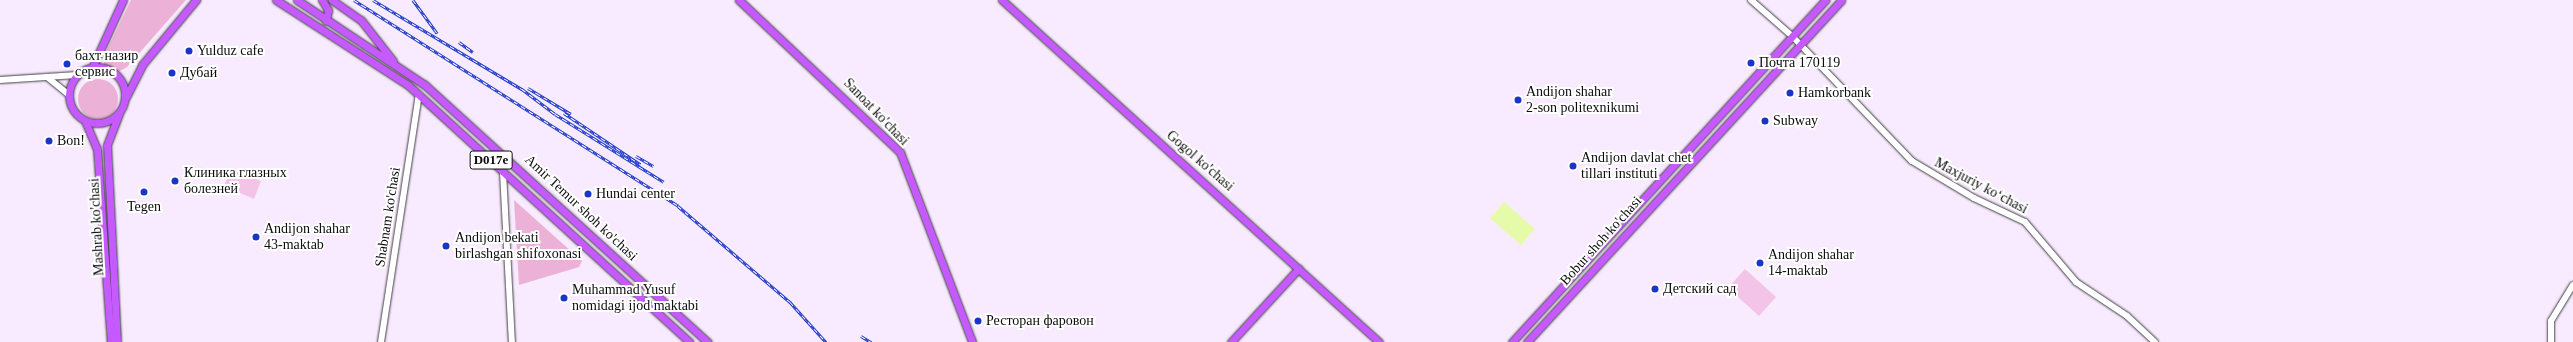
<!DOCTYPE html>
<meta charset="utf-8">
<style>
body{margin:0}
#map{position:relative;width:2573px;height:342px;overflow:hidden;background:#f8eaff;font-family:"Times New Roman",serif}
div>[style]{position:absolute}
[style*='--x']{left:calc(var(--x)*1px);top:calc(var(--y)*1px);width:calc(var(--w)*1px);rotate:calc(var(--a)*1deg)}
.green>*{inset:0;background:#ecb1d7}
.round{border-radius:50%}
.pitch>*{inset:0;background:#f3c3e8}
.water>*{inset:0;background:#e6fbaa}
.roads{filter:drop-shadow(0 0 1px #3f3f3f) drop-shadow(0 0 1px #3f3f3f)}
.minor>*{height:6px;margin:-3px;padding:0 3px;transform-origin:3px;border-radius:3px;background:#fff}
.major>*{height:7px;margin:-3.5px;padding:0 3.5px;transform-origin:3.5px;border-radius:3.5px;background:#c45aff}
.major>.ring{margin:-3.5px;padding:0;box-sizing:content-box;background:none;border:7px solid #c45aff;border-radius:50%}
.rail>*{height:3px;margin-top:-1.5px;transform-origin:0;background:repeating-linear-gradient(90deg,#fff 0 4.5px,#1935c7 0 9px);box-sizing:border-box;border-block:1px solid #1935c7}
.dots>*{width:11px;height:11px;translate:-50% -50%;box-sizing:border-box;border:2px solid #fff;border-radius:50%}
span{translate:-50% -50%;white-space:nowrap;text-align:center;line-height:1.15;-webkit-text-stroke:4px #fff;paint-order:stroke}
.shield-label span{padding:1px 3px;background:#fff;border:1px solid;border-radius:3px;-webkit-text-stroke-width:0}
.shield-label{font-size:13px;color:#0c0c0c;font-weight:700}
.poi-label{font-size:14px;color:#0c0c0c}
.left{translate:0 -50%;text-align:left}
.street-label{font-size:14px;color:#0c0c0c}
</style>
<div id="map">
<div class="green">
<i style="clip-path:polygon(131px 0,186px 0,127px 67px,116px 73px,104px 66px,104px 56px)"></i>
<i class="round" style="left:78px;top:79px;width:40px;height:40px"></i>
<i style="clip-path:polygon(514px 200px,582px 261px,579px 267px,519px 285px)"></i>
</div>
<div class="pitch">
<i style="clip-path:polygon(231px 169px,261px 181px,254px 199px,224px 186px)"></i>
<i style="clip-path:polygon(1745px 269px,1776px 297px,1759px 316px,1728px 288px)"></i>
</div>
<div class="water">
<i style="clip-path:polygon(1504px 202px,1535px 229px,1521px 245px,1490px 218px)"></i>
</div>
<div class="roads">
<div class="minor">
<i style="--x:1751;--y:0;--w:55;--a:41.3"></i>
<i style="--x:1792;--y:36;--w:173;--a:46.2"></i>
<i style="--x:1912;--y:161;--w:72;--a:30.8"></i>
<i style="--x:1974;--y:198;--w:56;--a:25.2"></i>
<i style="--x:2025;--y:222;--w:79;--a:49.6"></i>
<i style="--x:2076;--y:282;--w:61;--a:33.7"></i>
<i style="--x:2127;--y:316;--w:38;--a:43"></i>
<i style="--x:47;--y:77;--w:28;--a:39"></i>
<i style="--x:0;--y:80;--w:77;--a:-3.7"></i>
<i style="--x:503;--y:172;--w:170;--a:87"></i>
<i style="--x:381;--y:342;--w:250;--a:-81.3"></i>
<i style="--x:2551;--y:342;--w:21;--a:-90"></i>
<i style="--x:2551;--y:321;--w:42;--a:-58.6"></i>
</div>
<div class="major">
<i style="--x:276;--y:0;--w:157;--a:32.8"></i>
<i style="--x:408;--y:85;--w:381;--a:42.4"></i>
<i style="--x:297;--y:0;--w:154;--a:33.6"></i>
<i style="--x:425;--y:85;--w:382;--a:42.3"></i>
<i style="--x:322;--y:0;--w:12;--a:59"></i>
<i style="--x:328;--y:10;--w:11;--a:100"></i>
<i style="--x:332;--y:0;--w:35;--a:35"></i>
<i style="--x:361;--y:20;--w:52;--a:52"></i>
<i style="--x:739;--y:0;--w:221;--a:43.4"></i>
<i style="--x:900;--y:152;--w:203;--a:69.2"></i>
<i style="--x:1002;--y:0;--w:509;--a:42.21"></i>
<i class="ring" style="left:69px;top:67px;width:49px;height:49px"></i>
<i style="--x:92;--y:68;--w:75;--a:-65.5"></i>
<i style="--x:126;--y:97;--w:36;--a:-63"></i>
<i style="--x:142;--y:65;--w:85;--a:-50.3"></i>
<i style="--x:85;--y:121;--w:30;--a:67"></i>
<i style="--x:97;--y:149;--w:194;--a:85.9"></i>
<i style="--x:117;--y:342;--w:197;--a:-92.9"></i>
<i style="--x:107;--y:145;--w:34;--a:-69"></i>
<i style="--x:1231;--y:342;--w:100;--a:-47.4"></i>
<i style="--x:1512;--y:342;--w:464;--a:-47.5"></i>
<i style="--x:1527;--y:342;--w:464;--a:-47.4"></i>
</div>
</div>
<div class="rail">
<i style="--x:354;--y:0;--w:384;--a:32.4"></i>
<i style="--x:678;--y:206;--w:148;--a:40.6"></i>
<i style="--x:790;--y:302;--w:54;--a:48"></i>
<i style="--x:373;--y:0;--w:174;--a:30.9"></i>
<i style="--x:522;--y:89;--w:41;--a:37.1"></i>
<i style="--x:555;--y:114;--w:128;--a:32"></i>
<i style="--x:413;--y:0;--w:41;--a:54"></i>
<i style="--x:459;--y:42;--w:17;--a:36"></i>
<i style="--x:528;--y:88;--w:50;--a:31.2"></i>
<i style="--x:564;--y:113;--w:92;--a:33.9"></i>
<i style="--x:636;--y:156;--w:20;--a:30"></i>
<i style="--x:861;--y:336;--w:12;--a:31"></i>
</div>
<div class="dots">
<i style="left:189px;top:51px;background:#1935c7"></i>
<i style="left:1751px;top:63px;background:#1935c7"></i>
<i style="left:67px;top:64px;background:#1935c7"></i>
<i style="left:172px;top:73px;background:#1935c7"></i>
<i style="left:1790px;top:93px;background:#1935c7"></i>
<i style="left:1518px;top:100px;background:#1935c7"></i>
<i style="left:1765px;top:121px;background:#1935c7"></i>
<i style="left:49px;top:141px;background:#1935c7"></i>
<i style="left:1573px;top:166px;background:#1935c7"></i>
<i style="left:175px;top:181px;background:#1935c7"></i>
<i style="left:144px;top:192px;background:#1935c7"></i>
<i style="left:588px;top:194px;background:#1935c7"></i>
<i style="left:256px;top:237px;background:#1935c7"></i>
<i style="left:446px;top:246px;background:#1935c7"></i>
<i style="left:1760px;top:263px;background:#1935c7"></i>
<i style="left:1655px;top:289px;background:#1935c7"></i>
<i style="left:564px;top:298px;background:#1935c7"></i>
<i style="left:978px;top:321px;background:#1935c7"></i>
</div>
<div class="shield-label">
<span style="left:491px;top:160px">D017e</span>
</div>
<div class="poi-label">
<span class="left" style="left:197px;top:51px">Yulduz cafe</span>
<span class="left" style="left:75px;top:64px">бахт назир<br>сервис</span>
<span class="left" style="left:1759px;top:63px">Почта 170119</span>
<span class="left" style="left:180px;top:73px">Дубай</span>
<span class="left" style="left:1526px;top:100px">Andijon shahar<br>2-son politexnikumi</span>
<span class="left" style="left:1798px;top:93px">Hamkorbank</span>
<span class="left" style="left:1773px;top:121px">Subway</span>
<span class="left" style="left:57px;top:141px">Bon!</span>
<span class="left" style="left:1581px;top:166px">Andijon davlat chet<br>tillari instituti</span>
<span class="left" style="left:184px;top:181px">Клиника глазных<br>болезней</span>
<span class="left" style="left:596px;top:194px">Hundai center</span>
<span style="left:144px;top:207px">Tegen</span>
<span class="left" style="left:264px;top:237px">Andijon shahar<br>43-maktab</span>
<span class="left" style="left:455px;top:246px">Аndijon bekati<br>birlashgan shifoxonasi</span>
<span class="left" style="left:1768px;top:263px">Andijon shahar<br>14-maktab</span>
<span class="left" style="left:1663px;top:289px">Детский сад</span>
<span class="left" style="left:572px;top:298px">Muhammad Yusuf<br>nomidagi ijod maktabi</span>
<span class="left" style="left:986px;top:321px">Ресторан фаровон</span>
</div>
<div class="street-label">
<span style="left:876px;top:112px;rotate:46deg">Sanoat ko'chasi</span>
<span style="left:1200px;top:161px;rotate:41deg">Gogol ko'chasi</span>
<span style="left:1981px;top:186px;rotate:28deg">Maxjuriy koʻchasi</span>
<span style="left:581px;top:208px;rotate:43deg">Amir Temur shoh ko'chasi</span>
<span style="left:388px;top:217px;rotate:-81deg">Shabnam ko'chasi</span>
<span style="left:97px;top:227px;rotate:-93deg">Mashrab ko'chasi</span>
<span style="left:1601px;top:241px;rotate:-48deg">Bobur shoh ko'chasi</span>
</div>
</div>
